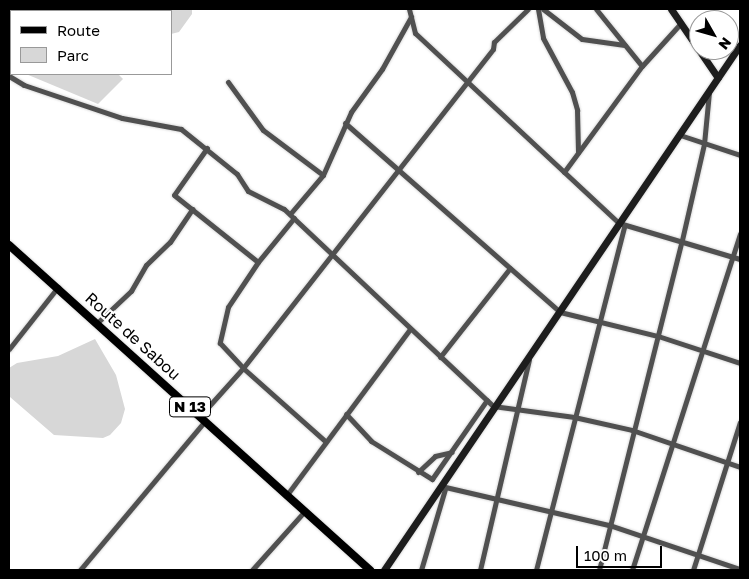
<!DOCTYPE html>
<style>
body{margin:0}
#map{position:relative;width:749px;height:579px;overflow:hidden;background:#fff;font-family:"Golos Text",sans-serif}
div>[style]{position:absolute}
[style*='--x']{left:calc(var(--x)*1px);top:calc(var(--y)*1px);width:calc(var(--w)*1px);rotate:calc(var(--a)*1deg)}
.green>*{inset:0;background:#d7d7d7}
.roads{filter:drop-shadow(0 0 1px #dbdbdb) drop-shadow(0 0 1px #dbdbdb)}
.street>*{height:5px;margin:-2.5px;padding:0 2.5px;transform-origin:2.5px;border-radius:2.5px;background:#505050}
.secondary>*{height:7px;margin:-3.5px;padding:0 3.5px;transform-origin:3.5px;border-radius:3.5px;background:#1d1d1d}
.primary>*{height:8px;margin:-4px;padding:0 4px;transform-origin:4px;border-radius:4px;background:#000}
span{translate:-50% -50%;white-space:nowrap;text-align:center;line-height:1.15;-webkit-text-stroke:4px #fff;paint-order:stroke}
.shield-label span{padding:1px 4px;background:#fff;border:1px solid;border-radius:4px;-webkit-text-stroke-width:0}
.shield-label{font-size:15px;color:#000;font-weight:700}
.street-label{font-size:16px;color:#000}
.frame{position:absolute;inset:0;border:10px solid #000;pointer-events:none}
.legend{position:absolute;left:10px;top:10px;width:162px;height:65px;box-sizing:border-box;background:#fff;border:1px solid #999;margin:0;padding:6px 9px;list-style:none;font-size:15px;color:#000}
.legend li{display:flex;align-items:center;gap:10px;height:25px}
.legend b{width:25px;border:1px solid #999}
.north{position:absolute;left:689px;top:10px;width:50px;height:50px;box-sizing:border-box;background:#fff;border:1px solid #999;border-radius:50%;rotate:128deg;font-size:14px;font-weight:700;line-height:20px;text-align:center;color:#000}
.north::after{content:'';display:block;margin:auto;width:18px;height:22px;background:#000;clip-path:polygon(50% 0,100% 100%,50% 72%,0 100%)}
.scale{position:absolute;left:576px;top:546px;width:86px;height:22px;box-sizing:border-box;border:2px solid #000;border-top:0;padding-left:6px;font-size:15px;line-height:18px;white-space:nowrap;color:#000;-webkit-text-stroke:4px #fff;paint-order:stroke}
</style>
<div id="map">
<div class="green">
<i style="clip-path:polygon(56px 9px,192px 9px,192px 14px,179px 32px,171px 34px,171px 11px,54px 11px)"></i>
<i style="clip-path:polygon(26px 74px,118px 74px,123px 79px,98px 104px)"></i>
<i style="clip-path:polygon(95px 339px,116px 375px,125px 409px,121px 423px,110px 435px,103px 438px,54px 435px,10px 397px,9px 368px,17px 363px,58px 356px)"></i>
</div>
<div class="roads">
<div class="street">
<i style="--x:409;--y:9;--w:25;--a:76"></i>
<i style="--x:415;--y:33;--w:279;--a:43"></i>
<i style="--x:619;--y:223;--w:126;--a:16.6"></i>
<i style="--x:538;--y:9;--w:29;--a:80"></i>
<i style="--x:543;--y:38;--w:61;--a:61.8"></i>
<i style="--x:572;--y:92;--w:19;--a:74"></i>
<i style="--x:577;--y:110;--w:42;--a:88.6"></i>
<i style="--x:543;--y:9;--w:49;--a:37.6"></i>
<i style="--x:582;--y:39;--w:43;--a:7.9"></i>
<i style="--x:596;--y:9;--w:73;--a:51.1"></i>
<i style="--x:9;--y:76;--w:17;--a:31"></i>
<i style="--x:24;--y:85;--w:103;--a:18.6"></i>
<i style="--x:122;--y:118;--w:60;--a:10.6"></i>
<i style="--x:181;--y:129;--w:72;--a:38.8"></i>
<i style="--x:237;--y:174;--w:20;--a:57"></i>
<i style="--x:248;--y:191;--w:40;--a:26.6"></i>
<i style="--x:284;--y:209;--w:287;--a:43.3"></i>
<i style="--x:493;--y:406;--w:82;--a:7.7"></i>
<i style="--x:574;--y:417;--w:59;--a:12.6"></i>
<i style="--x:632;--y:430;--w:114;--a:18.9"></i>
<i style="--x:228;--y:82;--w:59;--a:53.9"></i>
<i style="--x:263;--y:130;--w:75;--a:36.9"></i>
<i style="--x:345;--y:123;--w:286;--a:41.3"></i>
<i style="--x:560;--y:312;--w:101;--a:13.8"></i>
<i style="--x:658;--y:336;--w:86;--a:18.2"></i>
<i style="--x:680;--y:135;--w:63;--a:18.4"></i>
<i style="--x:207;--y:148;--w:57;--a:125.1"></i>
<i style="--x:174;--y:195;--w:107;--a:38.6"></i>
<i style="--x:564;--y:172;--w:132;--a:-53.7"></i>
<i style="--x:642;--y:66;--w:58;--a:-47.8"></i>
<i style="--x:290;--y:214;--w:51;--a:-49.8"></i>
<i style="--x:323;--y:175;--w:69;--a:-66"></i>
<i style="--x:351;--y:112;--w:53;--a:-54.2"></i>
<i style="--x:382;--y:69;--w:60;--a:-60.9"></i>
<i style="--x:294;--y:218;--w:57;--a:129.3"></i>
<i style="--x:258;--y:262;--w:54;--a:123.7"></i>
<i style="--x:228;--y:307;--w:37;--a:103"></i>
<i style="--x:220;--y:343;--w:34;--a:47"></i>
<i style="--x:243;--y:368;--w:110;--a:41.7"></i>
<i style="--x:97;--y:323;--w:47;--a:-43.3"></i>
<i style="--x:131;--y:291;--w:30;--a:-60"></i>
<i style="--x:146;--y:265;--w:33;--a:-44"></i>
<i style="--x:170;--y:242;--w:40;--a:-56"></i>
<i style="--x:9;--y:349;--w:79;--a:-51.7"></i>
<i style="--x:440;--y:357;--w:113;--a:-51.8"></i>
<i style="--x:346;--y:414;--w:37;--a:47"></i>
<i style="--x:371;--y:441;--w:72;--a:31.9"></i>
<i style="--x:432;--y:479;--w:96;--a:-55.2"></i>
<i style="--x:200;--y:416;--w:64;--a:-48.1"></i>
<i style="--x:243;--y:368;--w:405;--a:-51.9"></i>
<i style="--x:493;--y:49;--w:7;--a:-82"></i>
<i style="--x:494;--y:42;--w:47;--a:-44.1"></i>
<i style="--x:418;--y:472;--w:23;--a:-43"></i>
<i style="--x:435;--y:456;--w:17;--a:-13"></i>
<i style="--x:441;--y:486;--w:172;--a:13.1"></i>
<i style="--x:609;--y:525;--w:138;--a:18.6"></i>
<i style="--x:286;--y:496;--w:208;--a:-53.4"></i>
<i style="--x:80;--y:570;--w:194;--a:-50"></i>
<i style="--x:252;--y:570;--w:76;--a:-48.2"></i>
<i style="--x:421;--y:570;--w:84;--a:-73.5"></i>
<i style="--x:480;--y:570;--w:216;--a:-76.9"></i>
<i style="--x:536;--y:570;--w:354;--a:-75.6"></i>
<i style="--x:599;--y:570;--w:340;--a:-75.9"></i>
<i style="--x:682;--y:240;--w:98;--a:-77.1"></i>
<i style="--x:704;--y:144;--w:52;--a:-84.5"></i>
<i style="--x:632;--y:570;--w:353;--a:-72.2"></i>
<i style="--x:693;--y:570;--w:155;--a:-72.4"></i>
</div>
<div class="secondary">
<i style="--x:671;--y:9;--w:83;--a:55.7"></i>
<i style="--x:384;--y:570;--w:634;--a:-55.86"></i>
</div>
<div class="primary">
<i style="--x:9;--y:245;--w:486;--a:42"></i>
</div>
</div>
<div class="shield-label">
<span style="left:190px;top:407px">N 13</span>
</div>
<div class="street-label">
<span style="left:133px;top:336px;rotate:42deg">Route de Sabou</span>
</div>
<div class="frame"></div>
<ul class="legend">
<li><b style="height:6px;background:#000"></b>Route</li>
<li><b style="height:14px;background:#d7d7d7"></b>Parc</li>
</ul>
<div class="north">N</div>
<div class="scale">100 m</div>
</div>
